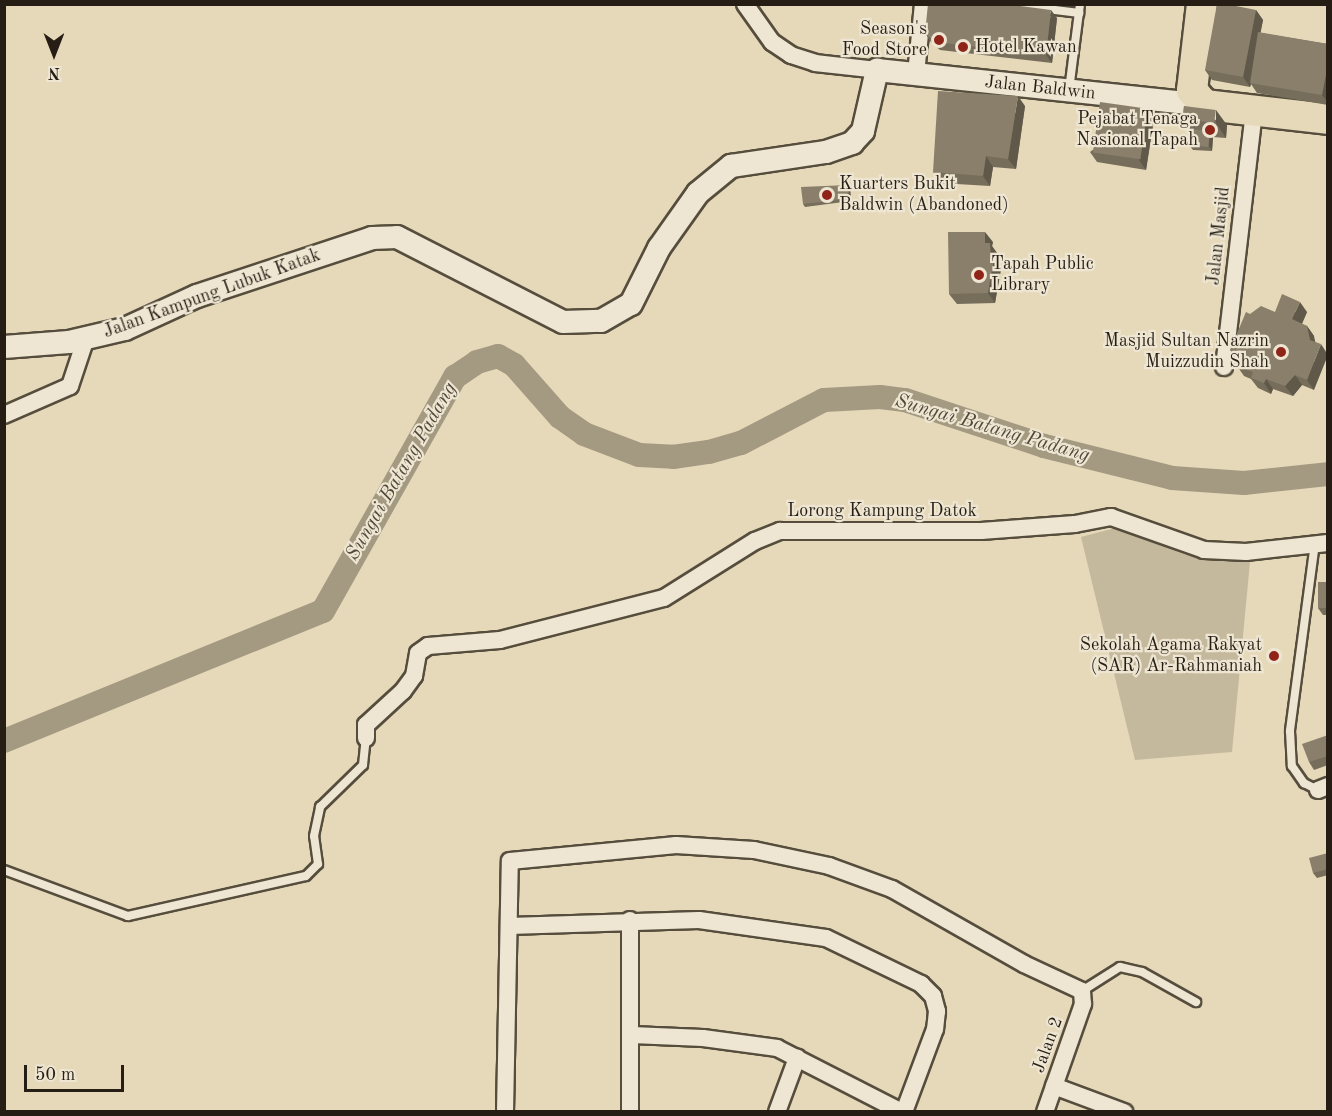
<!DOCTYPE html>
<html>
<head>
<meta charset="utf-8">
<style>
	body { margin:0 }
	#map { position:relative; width:1332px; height:1116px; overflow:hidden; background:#e5d9b9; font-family:"Old Standard TT",serif }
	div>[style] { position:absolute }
	.green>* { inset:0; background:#c5b99d }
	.river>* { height:24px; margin:-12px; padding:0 12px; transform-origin:12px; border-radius:12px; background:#a49981 }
	.roads { filter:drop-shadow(2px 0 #564d3d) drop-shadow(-2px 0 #564d3d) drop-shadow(0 2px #564d3d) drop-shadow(0 -2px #564d3d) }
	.lane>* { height:8px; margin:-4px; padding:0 4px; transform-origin:4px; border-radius:4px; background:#eee6d2 }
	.street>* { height:16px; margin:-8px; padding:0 8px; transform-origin:8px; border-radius:8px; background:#eee6d2 }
	.secondary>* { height:22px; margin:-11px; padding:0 11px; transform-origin:11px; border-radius:11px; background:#eee6d2 }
	.highway>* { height:30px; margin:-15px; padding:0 15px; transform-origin:15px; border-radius:15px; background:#e5d9b9 }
	.wall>* { inset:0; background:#766d5b }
	.shaded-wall>* { inset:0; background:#60594a }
	.building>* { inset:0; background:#897f6a; transform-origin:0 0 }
	.dots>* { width:16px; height:16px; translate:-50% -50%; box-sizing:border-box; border:3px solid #eee6d2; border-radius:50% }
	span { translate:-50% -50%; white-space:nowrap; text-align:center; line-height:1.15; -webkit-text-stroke:4.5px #eee6d2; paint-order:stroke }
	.poi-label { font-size:18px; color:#261e14 }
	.right { translate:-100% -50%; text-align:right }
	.left { translate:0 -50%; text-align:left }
	.street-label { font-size:18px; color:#261e14 }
	.water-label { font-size:20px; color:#52493a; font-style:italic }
	.frame { position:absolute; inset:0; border:6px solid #261e14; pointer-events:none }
	.north { position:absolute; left:24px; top:24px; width:60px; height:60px; -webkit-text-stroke:4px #eee6d2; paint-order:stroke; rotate:180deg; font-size:16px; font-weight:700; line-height:24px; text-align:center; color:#261e14 }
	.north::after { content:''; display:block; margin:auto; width:21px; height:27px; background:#261e14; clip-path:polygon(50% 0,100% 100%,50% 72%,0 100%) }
	.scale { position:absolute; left:24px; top:1065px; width:100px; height:27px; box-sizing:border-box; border:3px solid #261e14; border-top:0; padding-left:8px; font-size:18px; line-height:21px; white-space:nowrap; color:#261e14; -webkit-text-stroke:4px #eee6d2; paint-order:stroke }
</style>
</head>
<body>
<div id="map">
	<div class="green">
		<i style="clip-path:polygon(1115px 528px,1186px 555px,1250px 562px,1232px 752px,1135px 760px,1081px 537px)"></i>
	</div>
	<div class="river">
		<i style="left:4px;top:741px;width:344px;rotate:-22.2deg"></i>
		<i style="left:323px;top:611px;width:269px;rotate:-60.6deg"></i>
		<i style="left:455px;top:377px;width:27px;rotate:-34deg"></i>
		<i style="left:477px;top:362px;width:22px;rotate:-16deg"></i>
		<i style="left:498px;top:356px;width:18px;rotate:29deg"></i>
		<i style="left:514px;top:365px;width:69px;rotate:48.5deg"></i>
		<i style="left:560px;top:417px;width:29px;rotate:35deg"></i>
		<i style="left:584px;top:434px;width:59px;rotate:20.9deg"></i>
		<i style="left:639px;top:455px;width:34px;rotate:3deg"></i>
		<i style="left:673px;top:457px;width:36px;rotate:-8deg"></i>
		<i style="left:709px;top:452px;width:33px;rotate:-16deg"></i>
		<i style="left:741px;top:443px;width:93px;rotate:-27.4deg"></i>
		<i style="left:824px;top:400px;width:56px;rotate:-3.1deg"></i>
		<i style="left:880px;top:397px;width:25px;rotate:7deg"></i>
		<i style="left:905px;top:400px;width:146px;rotate:18.3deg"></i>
		<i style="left:1044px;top:446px;width:132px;rotate:14deg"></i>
		<i style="left:1172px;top:478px;width:72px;rotate:4deg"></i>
		<i style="left:1244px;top:483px;width:84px;rotate:-6.1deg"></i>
	</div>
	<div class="roads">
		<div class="lane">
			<i style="left:1006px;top:4px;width:74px;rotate:7deg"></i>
			<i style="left:1069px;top:90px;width:87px;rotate:-82.7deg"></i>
			<i style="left:1315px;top:543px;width:190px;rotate:97.6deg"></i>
			<i style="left:1290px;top:731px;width:35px;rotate:87deg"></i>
			<i style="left:1292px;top:766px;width:21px;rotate:55deg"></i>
			<i style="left:1304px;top:783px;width:16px;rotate:27deg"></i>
			<i style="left:4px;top:870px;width:132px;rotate:20.4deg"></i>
			<i style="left:128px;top:916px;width:182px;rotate:-12.7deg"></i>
			<i style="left:306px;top:876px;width:17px;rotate:-45deg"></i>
			<i style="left:318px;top:864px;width:28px;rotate:-98deg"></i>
			<i style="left:314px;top:836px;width:30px;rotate:-78deg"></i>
			<i style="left:320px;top:807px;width:60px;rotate:-44.3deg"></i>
			<i style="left:363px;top:765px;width:27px;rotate:-84deg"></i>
			<i style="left:1082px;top:991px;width:45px;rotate:-32.3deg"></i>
			<i style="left:1120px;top:967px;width:23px;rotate:13deg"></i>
			<i style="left:1142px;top:972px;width:62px;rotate:29.1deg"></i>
		</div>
		<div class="street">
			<i style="left:745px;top:4px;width:47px;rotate:54.6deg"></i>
			<i style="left:772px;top:42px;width:23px;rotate:34deg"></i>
			<i style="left:791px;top:55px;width:25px;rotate:18deg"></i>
			<i style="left:815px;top:63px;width:62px;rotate:6.4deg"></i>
			<i style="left:916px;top:74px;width:70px;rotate:-84.3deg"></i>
			<i style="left:1224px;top:367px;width:259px;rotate:-83.3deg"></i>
			<i style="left:4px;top:415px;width:72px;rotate:-23.7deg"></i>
			<i style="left:70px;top:386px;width:51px;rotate:-71.6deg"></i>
			<i style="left:366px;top:738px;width:13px;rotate:-90deg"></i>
			<i style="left:366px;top:725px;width:50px;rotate:-42.6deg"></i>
			<i style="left:403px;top:691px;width:19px;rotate:-54deg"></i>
			<i style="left:414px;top:676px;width:23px;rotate:-80deg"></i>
			<i style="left:418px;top:653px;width:12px;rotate:-35deg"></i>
			<i style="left:428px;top:646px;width:72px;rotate:-4.8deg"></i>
			<i style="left:500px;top:640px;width:169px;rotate:-14.4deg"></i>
			<i style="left:664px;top:598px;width:107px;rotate:-32.1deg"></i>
			<i style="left:755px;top:541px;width:27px;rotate:-22deg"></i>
			<i style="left:780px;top:531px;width:201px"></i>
			<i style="left:981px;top:531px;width:94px;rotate:-4.3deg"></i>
			<i style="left:1075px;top:524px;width:37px;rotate:-11deg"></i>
			<i style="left:1111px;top:517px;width:99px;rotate:19.5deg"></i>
			<i style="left:1204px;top:550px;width:42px;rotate:2.7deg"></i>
			<i style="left:1246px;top:552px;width:82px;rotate:-6.3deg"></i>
			<i style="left:1318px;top:790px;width:11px;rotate:-22deg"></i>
			<i style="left:509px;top:926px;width:190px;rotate:-1.8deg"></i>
			<i style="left:699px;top:920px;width:128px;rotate:8.1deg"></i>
			<i style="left:826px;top:938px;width:106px;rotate:25.8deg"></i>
			<i style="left:921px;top:984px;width:17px;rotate:45deg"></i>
			<i style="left:933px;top:996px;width:16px;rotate:75deg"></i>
			<i style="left:937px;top:1011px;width:18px;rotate:96deg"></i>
			<i style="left:935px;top:1029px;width:89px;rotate:110.5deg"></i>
			<i style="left:632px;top:1035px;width:71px;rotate:2.4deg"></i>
			<i style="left:703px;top:1038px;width:75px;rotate:7.7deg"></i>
			<i style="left:777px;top:1048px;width:140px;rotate:27.1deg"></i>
			<i style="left:1054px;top:1086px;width:75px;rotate:20.4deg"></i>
			<i style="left:505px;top:1112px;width:251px;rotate:-88.9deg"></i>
			<i style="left:510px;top:861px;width:167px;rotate:-5.5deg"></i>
			<i style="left:676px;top:845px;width:78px;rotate:3.7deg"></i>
			<i style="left:754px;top:850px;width:77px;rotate:12deg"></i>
			<i style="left:829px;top:866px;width:67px;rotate:20.1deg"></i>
			<i style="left:892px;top:889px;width:152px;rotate:29.6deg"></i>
			<i style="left:1024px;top:964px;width:64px;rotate:25deg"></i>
			<i style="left:1082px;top:991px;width:13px;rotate:86deg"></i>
			<i style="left:1083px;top:1004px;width:114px;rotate:109.4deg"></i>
			<i style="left:630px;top:1112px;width:192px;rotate:-90deg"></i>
			<i style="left:777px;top:1112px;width:58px;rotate:-69.7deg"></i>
		</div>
		<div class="secondary">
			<i style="left:4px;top:347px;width:65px;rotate:-4.4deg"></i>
			<i style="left:69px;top:342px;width:57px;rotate:-13.1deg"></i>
			<i style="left:125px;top:329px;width:79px;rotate:-24.6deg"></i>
			<i style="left:197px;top:296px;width:184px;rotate:-18.3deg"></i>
			<i style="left:372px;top:238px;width:25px;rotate:-2deg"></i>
			<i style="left:397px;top:237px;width:186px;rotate:27.1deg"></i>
			<i style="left:563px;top:322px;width:38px;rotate:-2deg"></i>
			<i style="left:601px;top:321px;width:34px;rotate:-30deg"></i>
			<i style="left:631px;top:304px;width:63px;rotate:-63.4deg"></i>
			<i style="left:659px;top:248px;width:67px;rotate:-54.7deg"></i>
			<i style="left:698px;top:193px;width:43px;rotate:-39.3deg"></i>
			<i style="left:731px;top:166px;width:96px;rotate:-8.4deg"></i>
			<i style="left:826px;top:152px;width:28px;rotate:-19deg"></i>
			<i style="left:852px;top:143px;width:16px;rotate:-47deg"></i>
			<i style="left:863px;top:131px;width:63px;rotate:-77.1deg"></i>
			<i style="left:877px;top:70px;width:331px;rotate:6.1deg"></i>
		</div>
		<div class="highway">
			<i style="left:1202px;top:4px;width:87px;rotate:96.6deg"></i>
			<i style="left:1192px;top:90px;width:14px;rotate:51deg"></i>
			<i style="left:1201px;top:101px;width:6px;rotate:39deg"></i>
			<i style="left:1206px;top:105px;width:123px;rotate:6.5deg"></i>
		</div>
	</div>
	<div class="wall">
		<i style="clip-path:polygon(1256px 10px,1263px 20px,1260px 33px,1328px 44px,1328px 105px,1257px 93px,1251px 84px,1250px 87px,1212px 80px,1205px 70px)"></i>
		<i style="clip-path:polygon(1057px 18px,1052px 63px,940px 50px,930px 41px,925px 33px)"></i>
		<i style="clip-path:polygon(1025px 106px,1016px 169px,993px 167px,990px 186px,940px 183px,933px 172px)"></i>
		<i style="clip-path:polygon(1184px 106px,1227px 125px,1226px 138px,1213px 137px,1212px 151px,1193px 150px,1189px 145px,1190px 129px,1183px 119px)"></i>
		<i style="clip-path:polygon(1147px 109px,1154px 119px,1146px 170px,1097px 162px,1090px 152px)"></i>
		<i style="clip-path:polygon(848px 185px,850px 188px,851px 201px,805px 207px,803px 204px)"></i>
		<i style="clip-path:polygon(993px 242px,992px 246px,997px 253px,998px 264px,1001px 269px,995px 303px,957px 304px,949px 294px)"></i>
		<i style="clip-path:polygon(1275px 312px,1307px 312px,1302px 324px,1307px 326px,1314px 336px,1314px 390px,1302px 385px,1293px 396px,1273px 389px,1271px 394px,1258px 388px,1251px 379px,1244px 376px,1237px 366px,1234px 355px,1230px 350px)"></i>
		<i style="clip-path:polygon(1328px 582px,1328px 615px,1323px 615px,1318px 608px)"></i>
		<i style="clip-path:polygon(1328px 735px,1328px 765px,1314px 770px,1309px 762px)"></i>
		<i style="clip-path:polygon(1328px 853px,1328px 875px,1317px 878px,1313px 873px)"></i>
	</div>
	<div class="shaded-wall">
		<i style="clip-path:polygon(1051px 10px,1057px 18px,1052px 63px,1046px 55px)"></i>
		<i style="clip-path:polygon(1256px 10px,1263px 20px,1251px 83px,1250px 83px,1251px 84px,1250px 87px,1243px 77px)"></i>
		<i style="clip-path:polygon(1328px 64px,1328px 102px,1322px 95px)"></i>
		<i style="clip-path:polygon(1018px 96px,1025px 106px,1016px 169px,1008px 159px)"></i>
		<i style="clip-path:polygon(1147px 109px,1154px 119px,1146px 170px,1139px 160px)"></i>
		<i style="clip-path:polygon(1216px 110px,1227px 125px,1226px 138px,1216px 123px)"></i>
		<i style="clip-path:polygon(1210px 131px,1213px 137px,1212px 151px,1209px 146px)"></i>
		<i style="clip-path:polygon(986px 156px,993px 167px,990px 186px,983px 176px)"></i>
		<i style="clip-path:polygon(848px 185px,850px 188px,851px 201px,849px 199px)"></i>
		<i style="clip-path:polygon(985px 232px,993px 242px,992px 246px,997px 253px,998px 264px,1001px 269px,995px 303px,988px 293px,991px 259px,985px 243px)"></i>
		<i style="clip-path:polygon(1300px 302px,1307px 312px,1299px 330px,1292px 319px)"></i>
		<i style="clip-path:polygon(1307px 326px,1314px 336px,1317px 350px,1310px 340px)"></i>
		<i style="clip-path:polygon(1321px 344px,1328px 355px,1314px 390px,1307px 380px)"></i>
		<i style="clip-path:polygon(1295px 375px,1302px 385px,1293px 396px,1285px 386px)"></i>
		<i style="clip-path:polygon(1266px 379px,1273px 389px,1271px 394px,1264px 383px)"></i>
	</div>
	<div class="building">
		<i style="clip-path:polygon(928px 4px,1005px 4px,1051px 10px,1046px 55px,935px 42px,925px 33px)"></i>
		<i style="clip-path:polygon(1217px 4px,1226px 4px,1256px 10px,1243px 77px,1205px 70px)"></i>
		<i style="clip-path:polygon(1258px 32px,1328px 44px,1328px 64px,1322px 95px,1250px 83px)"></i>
		<i style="clip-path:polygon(938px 91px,1018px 96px,1008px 159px,986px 156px,983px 176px,933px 172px)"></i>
		<i style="left:1100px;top:102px;width:48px;height:51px;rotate:8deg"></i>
		<i style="left:1184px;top:106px;width:32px;height:13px;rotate:7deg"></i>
		<i style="left:1190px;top:129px;width:20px;height:16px;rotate:6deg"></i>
		<i style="clip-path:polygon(848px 185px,849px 199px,803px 204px,801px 187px)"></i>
		<i style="clip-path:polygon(948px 232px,985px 232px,985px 243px,990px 243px,991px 259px,994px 259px,988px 293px,949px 294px)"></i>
		<i style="clip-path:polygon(1282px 294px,1300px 302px,1292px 319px,1307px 326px,1310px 340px,1321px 344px,1307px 380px,1295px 375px,1285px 386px,1266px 379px,1264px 383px,1251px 378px,1253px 372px,1237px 366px,1232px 358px,1235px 352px,1230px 350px,1246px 312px,1250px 314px,1261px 306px,1275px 312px)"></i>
		<i style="left:1318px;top:582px;width:10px;height:26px"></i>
		<i style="clip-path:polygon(1328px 735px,1328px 756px,1309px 762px,1302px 744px)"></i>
		<i style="clip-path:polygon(1328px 853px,1328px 869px,1313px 873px,1309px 858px)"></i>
	</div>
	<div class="dots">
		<i style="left:939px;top:40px;background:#8f2418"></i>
		<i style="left:963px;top:47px;background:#8f2418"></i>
		<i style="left:1210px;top:130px;background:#8f2418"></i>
		<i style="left:827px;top:195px;background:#8f2418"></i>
		<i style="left:979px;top:275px;background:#8f2418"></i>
		<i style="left:1281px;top:352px;background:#8f2418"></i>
		<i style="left:1274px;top:656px;background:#8f2418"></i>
	</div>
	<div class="poi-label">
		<span class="right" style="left:927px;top:40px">Season's<br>Food Store</span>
		<span class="left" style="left:975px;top:47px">Hotel Kawan</span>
		<span class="right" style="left:1198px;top:130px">Pejabat Tenaga<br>Nasional Tapah</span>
		<span class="left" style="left:839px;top:195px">Kuarters Bukit<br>Baldwin (Abandoned)</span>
		<span class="left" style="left:991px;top:275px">Tapah Public<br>Library</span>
		<span class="right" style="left:1269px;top:352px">Masjid Sultan Nazrin<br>Muizzudin Shah</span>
		<span class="right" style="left:1262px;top:656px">Sekolah Agama Rakyat<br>(SAR) Ar-Rahmaniah</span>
	</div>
	<div class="street-label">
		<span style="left:1040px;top:88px;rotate:6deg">Jalan Baldwin</span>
		<span style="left:1219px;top:236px;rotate:-84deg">Jalan Masjid</span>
		<span style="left:212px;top:294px;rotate:-20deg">Jalan Kampung Lubuk Katak</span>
		<span style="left:882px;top:511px">Lorong Kampung Datok</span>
		<span style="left:1048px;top:1045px;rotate:-70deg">Jalan 2</span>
	</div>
	<div class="water-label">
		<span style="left:992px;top:429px;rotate:16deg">Sungai Batang Padang</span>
		<span style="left:402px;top:472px;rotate:-60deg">Sungai Batang Padang</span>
	</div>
	<div class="frame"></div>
	<div class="north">N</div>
	<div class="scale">50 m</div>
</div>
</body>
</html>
